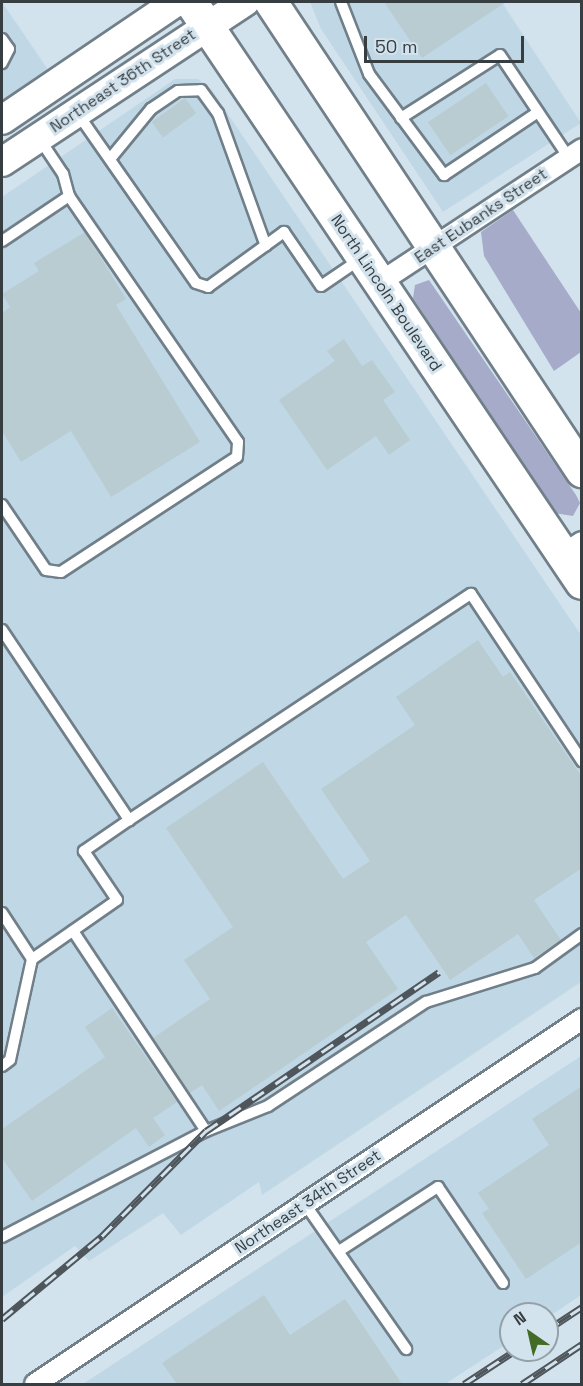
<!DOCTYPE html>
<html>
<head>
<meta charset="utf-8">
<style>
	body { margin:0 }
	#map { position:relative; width:583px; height:1386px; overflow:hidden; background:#d3e3ed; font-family:"Space Grotesk",sans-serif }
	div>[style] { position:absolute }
	.built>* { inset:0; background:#c0d7e6 }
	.green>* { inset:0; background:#a6abc9 }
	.building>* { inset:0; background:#b8ccd1; transform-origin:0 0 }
	.roads { filter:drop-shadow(2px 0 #707f88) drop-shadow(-2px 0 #707f88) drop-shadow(0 2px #707f88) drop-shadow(0 -2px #707f88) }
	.service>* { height:10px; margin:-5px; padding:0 5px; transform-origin:5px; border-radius:5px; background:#fff }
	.minor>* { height:20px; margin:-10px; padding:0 10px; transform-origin:10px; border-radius:10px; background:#fff }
	.secondary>* { height:28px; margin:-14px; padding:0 14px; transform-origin:14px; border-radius:14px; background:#fff }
	.primary>* { height:32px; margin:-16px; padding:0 16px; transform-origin:16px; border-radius:16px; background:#fff }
	.rail>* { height:7px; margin-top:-3.5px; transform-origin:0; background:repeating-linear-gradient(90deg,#d3e3ed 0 14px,#4e565b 0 28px); box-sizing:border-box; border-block:2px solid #4e565b }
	span { translate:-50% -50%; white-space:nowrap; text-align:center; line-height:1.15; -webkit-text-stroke:6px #d3e3ed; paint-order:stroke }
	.street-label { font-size:16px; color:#373e42 }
	.frame { position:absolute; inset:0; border:3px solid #373e42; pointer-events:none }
	.north { position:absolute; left:499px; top:1302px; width:60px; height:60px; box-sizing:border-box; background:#d3e3ed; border:2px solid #95a1a9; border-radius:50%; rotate:326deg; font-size:16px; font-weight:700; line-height:24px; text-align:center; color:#373e42 }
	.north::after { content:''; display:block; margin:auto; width:21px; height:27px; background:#416b27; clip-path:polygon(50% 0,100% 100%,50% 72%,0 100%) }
	.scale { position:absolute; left:364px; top:36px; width:160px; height:27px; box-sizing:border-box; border:3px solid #373e42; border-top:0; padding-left:8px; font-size:18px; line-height:21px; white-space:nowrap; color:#373e42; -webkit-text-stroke:4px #d3e3ed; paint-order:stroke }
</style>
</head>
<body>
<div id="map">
	<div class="built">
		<i style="clip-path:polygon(2px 2px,51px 74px,2px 111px)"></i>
		<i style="clip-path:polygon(310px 2px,507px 2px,503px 4px,581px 123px,443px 212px,321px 29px)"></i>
		<i style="clip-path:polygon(175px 79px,198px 79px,211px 89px,581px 635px,581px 982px,262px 1195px,259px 1182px,181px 1235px,163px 1213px,89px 1261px,75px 1246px,2px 1297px,2px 197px)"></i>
		<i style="clip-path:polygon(581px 1056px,581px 1295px,547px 1318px,511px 1314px,511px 1341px,445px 1384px,83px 1384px)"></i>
	</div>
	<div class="green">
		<i style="clip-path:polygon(513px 210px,581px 313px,581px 352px,554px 371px,484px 256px,481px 232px)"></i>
		<i style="clip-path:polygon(429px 280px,576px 495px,580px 503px,573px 516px,554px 513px,413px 298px,415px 285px)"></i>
	</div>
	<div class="building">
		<i style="clip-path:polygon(384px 2px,506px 2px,422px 58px)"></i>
		<i style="left:486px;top:83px;width:40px;height:70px;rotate:56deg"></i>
		<i style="left:185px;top:98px;width:19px;height:41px;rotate:54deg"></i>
		<i style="clip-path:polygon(85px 232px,126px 299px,116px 305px,200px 442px,111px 497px,71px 431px,21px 462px,2px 431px,2px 313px,10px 307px,2px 294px,39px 271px,34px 263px)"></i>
		<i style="clip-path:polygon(344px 339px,362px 366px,372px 360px,395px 392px,383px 400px,410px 440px,389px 455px,376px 436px,327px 470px,279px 400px,335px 361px,327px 351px)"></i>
		<i style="clip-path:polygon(478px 640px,503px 677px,510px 672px,582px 777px,582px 868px,534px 900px,561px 940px,534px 958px,518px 934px,450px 980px,406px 915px,366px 942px,398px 989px,219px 1111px,202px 1085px,190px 1093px,153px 1038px,210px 999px,184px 960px,233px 927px,166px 828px,263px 762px,343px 879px,370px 861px,321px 789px,415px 725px,396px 697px)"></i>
		<i style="clip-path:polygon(112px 1008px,177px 1102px,153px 1118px,165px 1135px,149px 1147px,136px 1128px,32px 1201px,2px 1158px,2px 1129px,105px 1057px,85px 1027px)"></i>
		<i style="clip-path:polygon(582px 1086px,582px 1242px,526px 1279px,482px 1213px,489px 1209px,478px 1193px,549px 1145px,532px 1119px)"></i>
		<i style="clip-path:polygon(264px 1295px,290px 1335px,345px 1299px,402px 1384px,177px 1384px,162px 1363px)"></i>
	</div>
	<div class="roads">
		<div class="service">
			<i style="left:341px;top:2px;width:77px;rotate:68.7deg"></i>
			<i style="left:369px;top:74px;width:126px;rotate:53.4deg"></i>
			<i style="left:444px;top:175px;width:113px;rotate:-33.8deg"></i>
			<i style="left:2px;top:39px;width:12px;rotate:55deg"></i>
			<i style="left:9px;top:49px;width:16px;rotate:117deg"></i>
			<i style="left:78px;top:114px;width:206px;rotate:55.1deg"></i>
			<i style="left:196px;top:283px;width:13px;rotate:18deg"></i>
			<i style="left:208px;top:287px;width:94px;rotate:-35.9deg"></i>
			<i style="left:284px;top:232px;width:65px;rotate:55.6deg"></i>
			<i style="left:321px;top:286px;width:50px;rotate:-34.3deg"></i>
			<i style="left:401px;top:118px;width:117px;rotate:-32.5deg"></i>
			<i style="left:500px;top:55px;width:124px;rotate:56.2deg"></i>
			<i style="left:110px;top:159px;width:65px;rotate:-50.6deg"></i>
			<i style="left:151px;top:109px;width:32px;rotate:-34deg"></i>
			<i style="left:178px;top:91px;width:23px;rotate:-2deg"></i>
			<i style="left:201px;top:90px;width:29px;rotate:54deg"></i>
			<i style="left:218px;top:113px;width:141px;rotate:70.2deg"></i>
			<i style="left:2px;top:241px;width:81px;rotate:-33.9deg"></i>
			<i style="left:2px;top:505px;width:78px;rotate:55.9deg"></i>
			<i style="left:46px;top:570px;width:15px;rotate:8deg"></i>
			<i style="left:61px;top:572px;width:210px;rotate:-33.2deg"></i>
			<i style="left:237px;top:457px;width:15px;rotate:-86deg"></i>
			<i style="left:238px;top:442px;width:298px;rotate:-124.5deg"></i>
			<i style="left:69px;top:196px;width:23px;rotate:-105deg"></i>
			<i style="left:63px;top:174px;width:43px;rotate:-123.7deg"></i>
			<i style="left:2px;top:630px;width:229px;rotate:56.2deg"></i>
			<i style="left:129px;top:820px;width:55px;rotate:145.4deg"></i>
			<i style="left:84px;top:851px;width:59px;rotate:56deg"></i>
			<i style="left:117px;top:900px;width:103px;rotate:145.2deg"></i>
			<i style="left:129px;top:820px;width:410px;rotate:-33.5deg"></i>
			<i style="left:471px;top:594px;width:201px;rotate:56.4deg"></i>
			<i style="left:2px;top:913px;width:55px;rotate:56.9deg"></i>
			<i style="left:32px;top:959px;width:103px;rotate:102.3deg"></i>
			<i style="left:10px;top:1060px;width:10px;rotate:143deg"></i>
			<i style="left:73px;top:931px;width:240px;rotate:56.4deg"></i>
			<i style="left:305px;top:1204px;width:177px;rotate:55.1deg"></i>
			<i style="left:2px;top:1237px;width:230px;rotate:-27.5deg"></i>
			<i style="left:206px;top:1131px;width:67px;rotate:-22deg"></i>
			<i style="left:268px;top:1106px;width:189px;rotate:-33.4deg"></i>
			<i style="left:426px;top:1002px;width:114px;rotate:-17.3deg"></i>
			<i style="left:535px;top:968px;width:58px;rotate:-35.9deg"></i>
			<i style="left:339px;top:1251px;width:118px;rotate:-32.9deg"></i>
			<i style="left:438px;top:1187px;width:116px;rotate:55.9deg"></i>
		</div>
		<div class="minor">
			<i style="left:379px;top:283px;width:243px;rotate:-33.4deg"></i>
			<i style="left:562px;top:555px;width:24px;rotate:-33deg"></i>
			<i style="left:35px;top:1384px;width:658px;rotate:-33.71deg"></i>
		</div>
		<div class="secondary">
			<i style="left:2px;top:120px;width:210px;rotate:-34.1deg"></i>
			<i style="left:2px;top:162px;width:291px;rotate:-33.4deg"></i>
		</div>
		<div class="primary">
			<i style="left:191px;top:2px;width:700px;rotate:56.06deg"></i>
			<i style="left:271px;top:2px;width:563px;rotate:56.45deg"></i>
		</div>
	</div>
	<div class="rail">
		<i style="left:2px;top:1319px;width:130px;rotate:-39.7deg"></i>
		<i style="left:102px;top:1236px;width:148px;rotate:-45.3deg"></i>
		<i style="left:206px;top:1131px;width:282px;rotate:-34.3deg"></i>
		<i style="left:547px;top:1330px;width:42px;rotate:-33.3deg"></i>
		<i style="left:464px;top:1384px;width:62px;rotate:-33.2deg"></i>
		<i style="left:522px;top:1384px;width:72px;rotate:-33.7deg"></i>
	</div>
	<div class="street-label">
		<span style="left:123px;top:81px;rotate:-34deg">Northeast 36th Street</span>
		<span style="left:481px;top:216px;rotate:-34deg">East Eubanks Street</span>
		<span style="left:386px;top:293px;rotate:56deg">North Lincoln Boulevard</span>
		<span style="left:308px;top:1202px;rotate:-34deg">Northeast 34th Street</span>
	</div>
	<div class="frame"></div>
	<div class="north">N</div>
	<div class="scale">50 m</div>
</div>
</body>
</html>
